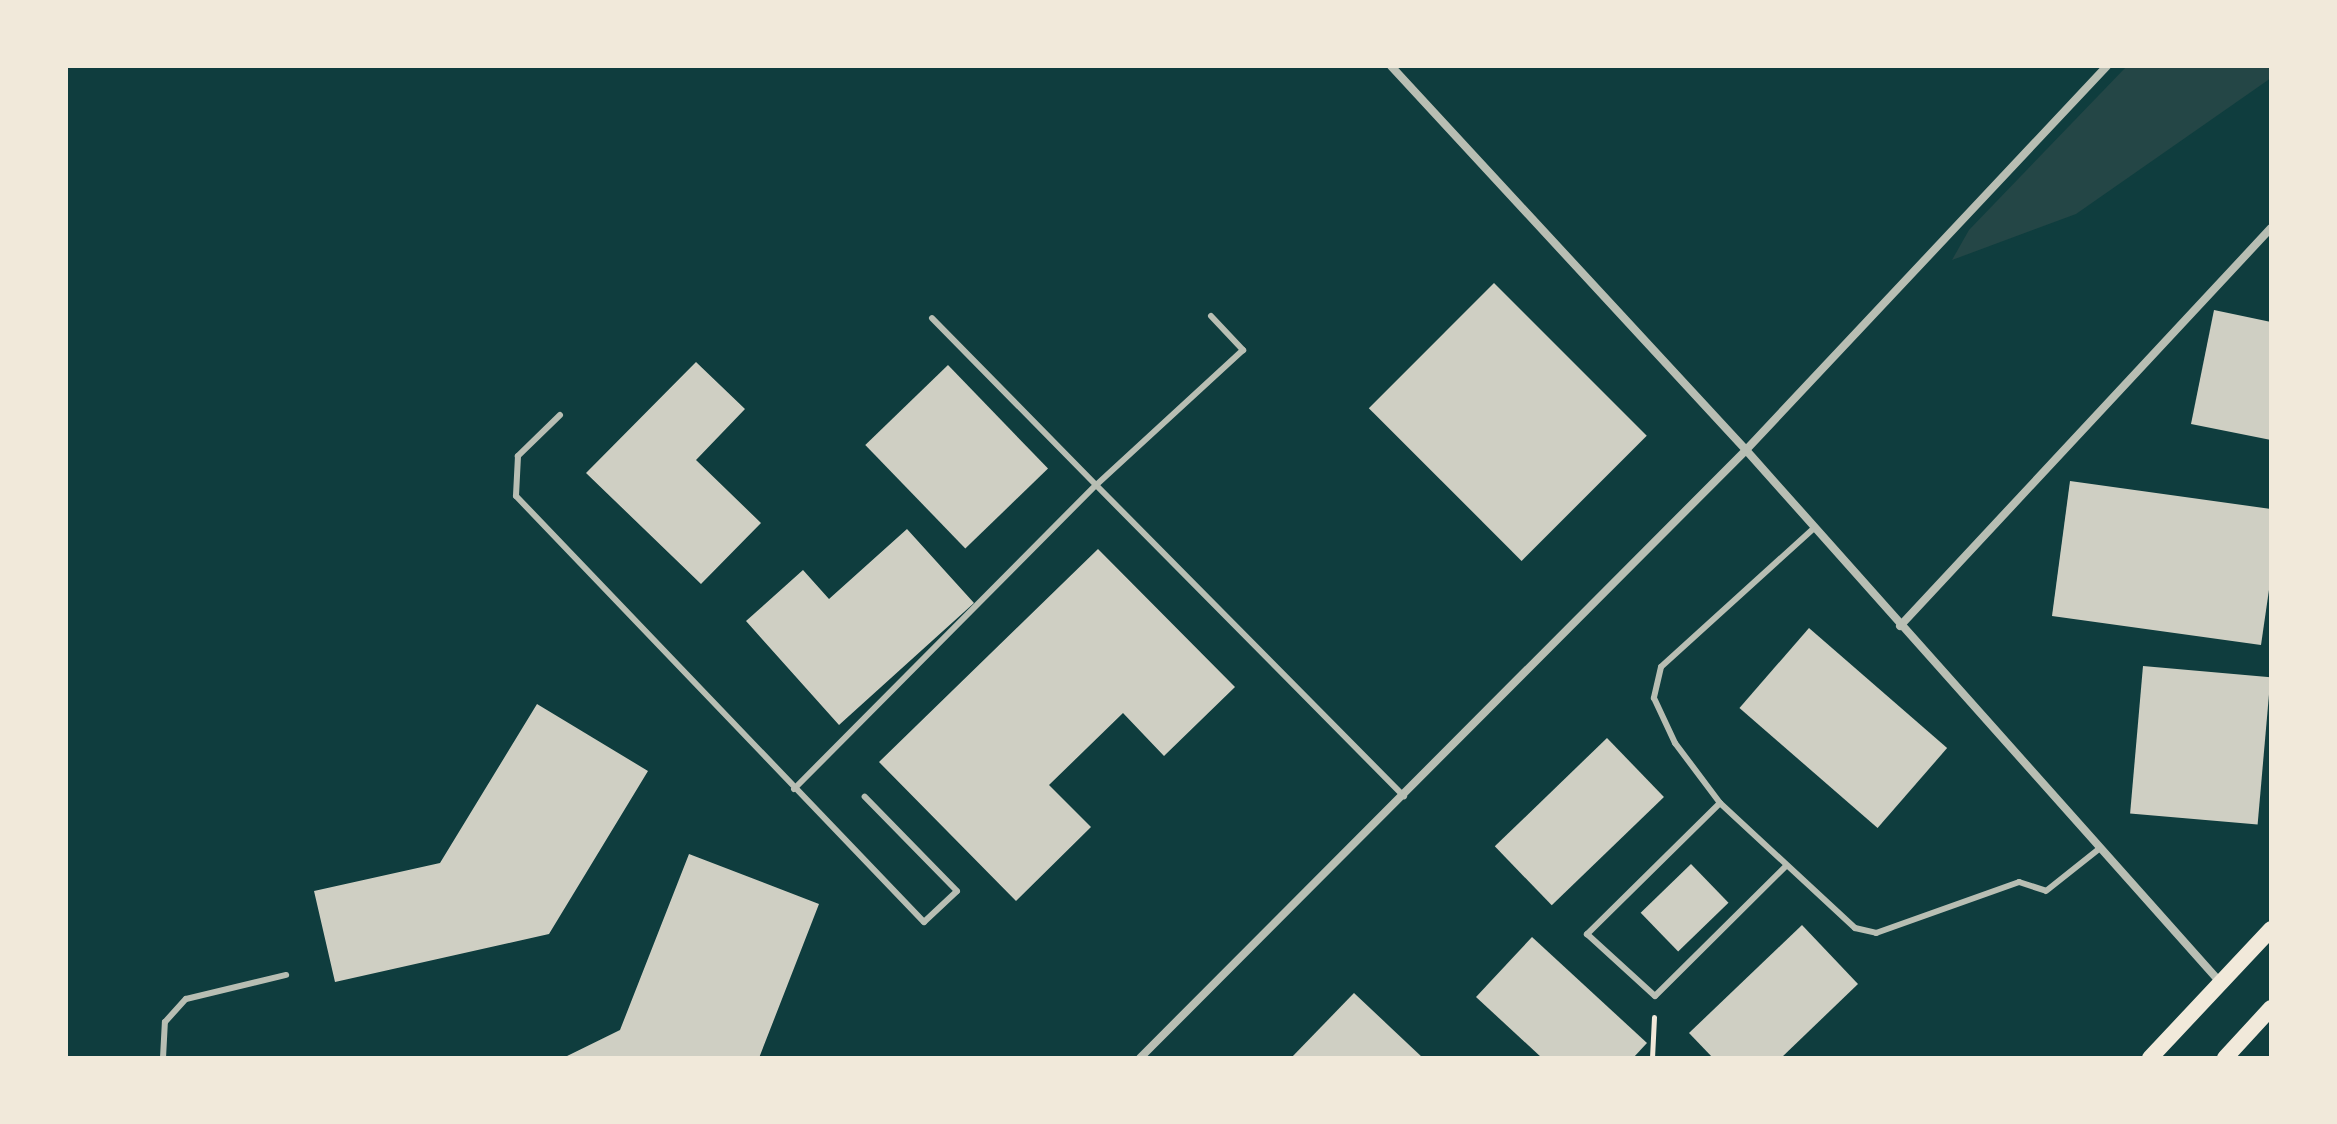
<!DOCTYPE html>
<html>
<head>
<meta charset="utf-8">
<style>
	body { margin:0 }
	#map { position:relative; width:2337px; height:1124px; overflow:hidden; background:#0f3d3e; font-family:"Alegreya Sans",sans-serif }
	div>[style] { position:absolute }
	.green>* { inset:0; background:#244646 }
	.building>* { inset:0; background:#cfcfc3; transform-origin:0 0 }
	.path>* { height:5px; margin:-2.5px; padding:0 2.5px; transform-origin:2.5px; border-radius:2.5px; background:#f1e9da }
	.service>* { height:6px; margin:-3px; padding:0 3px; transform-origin:3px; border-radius:3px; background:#b8beb3 }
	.minor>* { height:8px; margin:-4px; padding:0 4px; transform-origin:4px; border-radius:4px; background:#b8beb3 }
	.secondary>* { height:16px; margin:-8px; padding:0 8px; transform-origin:8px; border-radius:8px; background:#f1e9da }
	span { translate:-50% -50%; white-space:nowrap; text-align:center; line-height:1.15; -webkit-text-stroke:8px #f1e9da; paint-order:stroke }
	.frame { position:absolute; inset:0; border:68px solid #f1e9da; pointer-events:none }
</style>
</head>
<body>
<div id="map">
	<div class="green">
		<i style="clip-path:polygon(2127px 66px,2271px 66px,2271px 78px,2076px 214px,1952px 260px,1969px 230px)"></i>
	</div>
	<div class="building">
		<i style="left:1494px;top:283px;width:216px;height:177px;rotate:45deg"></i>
		<i style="clip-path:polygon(2214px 310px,2271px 322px,2271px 440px,2191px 424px)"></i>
		<i style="clip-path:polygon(696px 362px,745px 409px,696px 460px,761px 523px,701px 584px,586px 473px)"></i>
		<i style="left:948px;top:365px;width:144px;height:115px;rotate:46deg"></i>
		<i style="clip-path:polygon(2070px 481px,2271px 509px,2271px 576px,2261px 645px,2052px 616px)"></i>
		<i style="clip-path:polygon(907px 529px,974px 603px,839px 725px,746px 621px,803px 570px,829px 599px)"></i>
		<i style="clip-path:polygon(1098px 549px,1235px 687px,1164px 756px,1123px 713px,1049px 785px,1091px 827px,1016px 901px,879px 762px)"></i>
		<i style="left:1809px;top:628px;width:183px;height:106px;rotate:41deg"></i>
		<i style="left:2143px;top:666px;width:128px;height:148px;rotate:5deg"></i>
		<i style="clip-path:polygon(537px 704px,648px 771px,549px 934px,335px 982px,314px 891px,440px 863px)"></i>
		<i style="left:1607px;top:738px;width:82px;height:156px;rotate:46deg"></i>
		<i style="clip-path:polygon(689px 854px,819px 904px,759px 1058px,563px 1058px,620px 1030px)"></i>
		<i style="left:1691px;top:864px;width:54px;height:70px;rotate:46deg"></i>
		<i style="clip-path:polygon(1802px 925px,1858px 984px,1781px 1058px,1713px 1058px,1689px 1033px)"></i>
		<i style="clip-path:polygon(1532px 937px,1647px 1043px,1633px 1058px,1542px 1058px,1476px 997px)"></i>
		<i style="clip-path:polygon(1354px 993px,1423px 1058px,1291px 1058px)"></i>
	</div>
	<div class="path">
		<i style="left:1652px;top:1058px;width:41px;rotate:-87.2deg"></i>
	</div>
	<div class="service">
		<i style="left:1211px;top:316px;width:47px;rotate:46.7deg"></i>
		<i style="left:1243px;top:350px;width:200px;rotate:137.4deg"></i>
		<i style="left:1096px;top:485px;width:438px;rotate:45.3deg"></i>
		<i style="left:560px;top:415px;width:59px;rotate:135.7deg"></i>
		<i style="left:518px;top:456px;width:40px;rotate:92.9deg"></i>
		<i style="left:516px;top:496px;width:590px;rotate:46.24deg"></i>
		<i style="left:924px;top:922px;width:45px;rotate:-43.2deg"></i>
		<i style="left:957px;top:891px;width:132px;rotate:-134.4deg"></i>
		<i style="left:1813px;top:529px;width:205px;rotate:137.8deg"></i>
		<i style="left:1661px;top:667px;width:32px;rotate:103deg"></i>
		<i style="left:1654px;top:698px;width:50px;rotate:65deg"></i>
		<i style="left:1675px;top:743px;width:75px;rotate:53.1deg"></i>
		<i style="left:1720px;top:803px;width:184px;rotate:42.8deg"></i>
		<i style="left:1855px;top:928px;width:22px;rotate:13deg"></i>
		<i style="left:1876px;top:933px;width:152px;rotate:-19.6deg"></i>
		<i style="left:2019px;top:882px;width:28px;rotate:18deg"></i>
		<i style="left:2046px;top:891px;width:69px;rotate:-38.5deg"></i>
		<i style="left:794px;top:789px;width:429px;rotate:-45.2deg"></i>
		<i style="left:1096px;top:485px;width:234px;rotate:-134.5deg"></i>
		<i style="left:1720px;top:803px;width:187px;rotate:135.4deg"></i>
		<i style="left:1587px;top:934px;width:92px;rotate:42.4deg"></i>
		<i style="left:1655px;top:996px;width:183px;rotate:-44.8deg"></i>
		<i style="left:163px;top:1058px;width:36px;rotate:-87deg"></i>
		<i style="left:165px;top:1022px;width:31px;rotate:-48deg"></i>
		<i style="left:186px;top:999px;width:103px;rotate:-13.5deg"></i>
	</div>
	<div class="minor">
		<i style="left:1391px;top:66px;width:523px;rotate:47.25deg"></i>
		<i style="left:1746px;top:450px;width:713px;rotate:48.3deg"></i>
		<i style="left:1900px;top:626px;width:544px;rotate:-47.01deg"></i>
		<i style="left:1140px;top:1058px;width:858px;rotate:-45.09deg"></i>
		<i style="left:1746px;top:450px;width:527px;rotate:-46.77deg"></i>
	</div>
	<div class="secondary">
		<i style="left:2150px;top:1058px;width:177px;rotate:-46.8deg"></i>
		<i style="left:2225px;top:1058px;width:68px;rotate:-47.4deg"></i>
	</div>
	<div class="frame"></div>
</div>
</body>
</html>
